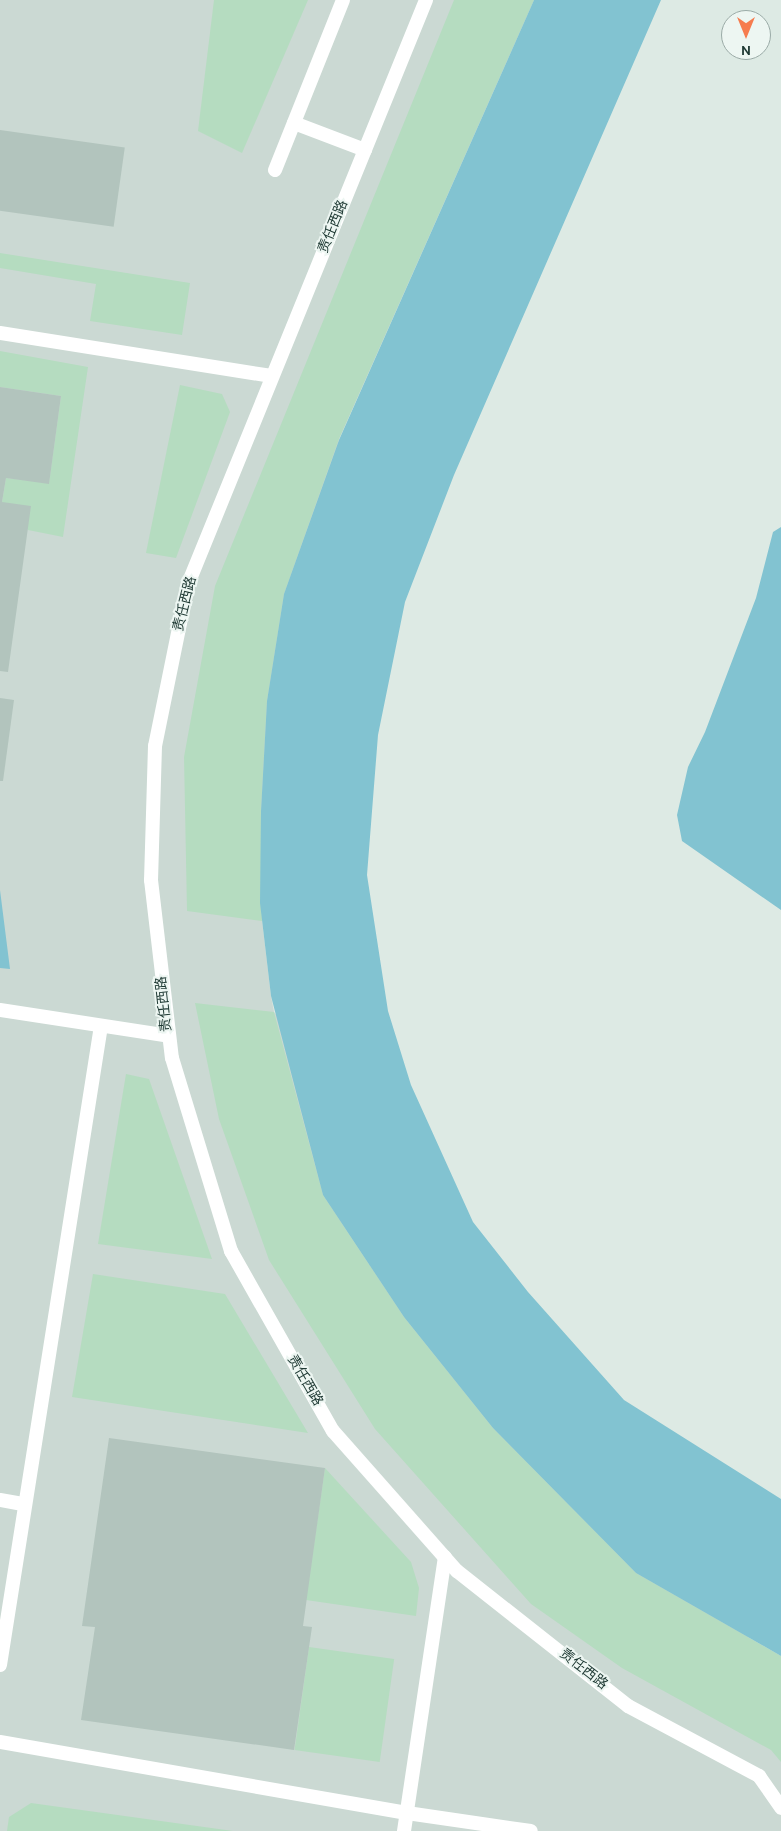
<!DOCTYPE html>
<html>
<head>
<meta charset="utf-8">
<style>
	body { margin:0 }
	#map { position:relative; width:781px; height:1831px; overflow:hidden; background:#ddeae4; font-family:Overpass,"Noto Sans SC",sans-serif }
	div>[style] { position:absolute }
	.built>* { inset:0; background:#cbd9d3 }
	.green>* { inset:0; background:#b5dcc0; transform-origin:0 0 }
	.water>* { inset:0; background:#82c3d1 }
	.building>* { inset:0; background:#b2c4bd; transform-origin:0 0 }
	.lane>* { height:14px; margin:-7px; padding:0 7px; transform-origin:7px; border-radius:7px; background:#fff }
	span { translate:-50% -50%; white-space:nowrap; text-align:center; line-height:1.15; -webkit-text-stroke:4px #edf6f2; paint-order:stroke }
	.street-label { font-size:14px; color:#1e3933 }
	.north { position:absolute; left:721px; top:10px; width:50px; height:50px; box-sizing:border-box; background:#edf6f2; border:1px solid #9aaaa6; border-radius:50%; rotate:180deg; font-size:14px; font-weight:700; line-height:20px; text-align:center; color:#1e3933 }
	.north::after { content:''; display:block; margin:auto; width:18px; height:22px; background:#f67c4f; clip-path:polygon(50% 0,100% 100%,50% 72%,0 100%) }
</style>
</head>
<body>
<div id="map">
	<div class="built">
		<i style="clip-path:polygon(0 0,534px 0,339px 439px,260px 903px,271px 996px,274px 1012px,751px 1641px,781px 1656px,781px 1831px,0 1831px)"></i>
	</div>
	<div class="green">
		<i style="clip-path:polygon(214px 0,308px 0,242px 153px,198px 131px)"></i>
		<i style="clip-path:polygon(454px 0,534px 0,339px 439px,284px 594px,267px 701px,261px 811px,262px 921px,187px 911px,184px 757px,215px 586px)"></i>
		<i style="clip-path:polygon(0 253px,190px 283px,182px 335px,90px 321px,96px 284px,0 268px)"></i>
		<i style="clip-path:polygon(0 351px,88px 367px,63px 537px,28px 530px,2px 502px,6px 478px,49px 483px,61px 396px,0 387px)"></i>
		<i style="clip-path:polygon(180px 385px,222px 394px,230px 412px,176px 558px,146px 553px)"></i>
		<i style="clip-path:polygon(195px 1003px,274px 1012px,323px 1195px,404px 1317px,493px 1428px,636px 1573px,781px 1656px,781px 1762px,771px 1750px,622px 1668px,531px 1604px,375px 1429px,269px 1260px,219px 1119px)"></i>
		<i style="clip-path:polygon(126px 1074px,149px 1079px,212px 1259px,98px 1244px)"></i>
		<i style="clip-path:polygon(93px 1274px,225px 1294px,308px 1433px,72px 1397px)"></i>
		<i style="clip-path:polygon(325px 1468px,411px 1562px,419px 1588px,416px 1616px,306px 1600px)"></i>
		<i style="left:309px;top:1647px;width:86px;height:104px;rotate:8deg"></i>
		<i style="clip-path:polygon(31px 1803px,233px 1831px,7px 1831px,9px 1817px)"></i>
	</div>
	<div class="water">
		<i style="clip-path:polygon(534px 0,661px 0,454px 475px,405px 602px,378px 735px,367px 875px,388px 1011px,411px 1085px,473px 1222px,528px 1292px,624px 1400px,781px 1499px,781px 1656px,636px 1573px,493px 1428px,404px 1317px,323px 1195px,271px 996px,260px 903px,261px 811px,267px 701px,284px 594px,339px 440px)"></i>
		<i style="clip-path:polygon(781px 527px,781px 910px,682px 841px,677px 815px,688px 767px,705px 732px,756px 598px,773px 532px)"></i>
		<i style="clip-path:polygon(0 889px,0 890px,10px 969px,0 968px)"></i>
	</div>
	<div class="building">
		<i style="left:0;top:130px;width:126px;height:80px;rotate:8deg"></i>
		<i style="clip-path:polygon(0 387px,61px 396px,49px 484px,6px 478px,2px 502px,31px 506px,8px 672px,0 671px)"></i>
		<i style="clip-path:polygon(0 698px,14px 700px,3px 781px,0 781px)"></i>
		<i style="clip-path:polygon(109px 1438px,325px 1468px,303px 1626px,312px 1627px,294px 1750px,81px 1720px,95px 1627px,82px 1626px)"></i>
	</div>
	<div class="lane">
		<i style="left:426px;top:0;width:631px;rotate:112.17deg"></i>
		<i style="left:188px;top:584px;width:165px;rotate:101.5deg"></i>
		<i style="left:155px;top:746px;width:134px;rotate:91.7deg"></i>
		<i style="left:151px;top:880px;width:179px;rotate:83.3deg"></i>
		<i style="left:172px;top:1058px;width:202px;rotate:73deg"></i>
		<i style="left:231px;top:1251px;width:207px;rotate:60.5deg"></i>
		<i style="left:333px;top:1431px;width:187px;rotate:48.5deg"></i>
		<i style="left:457px;top:1571px;width:218px;rotate:38.3deg"></i>
		<i style="left:628px;top:1706px;width:149px;rotate:28.1deg"></i>
		<i style="left:759px;top:1776px;width:39px;rotate:55deg"></i>
		<i style="left:294px;top:123px;width:76px;rotate:20.8deg"></i>
		<i style="left:275px;top:170px;width:183px;rotate:-68.2deg"></i>
		<i style="left:0;top:333px;width:275px;rotate:9deg"></i>
		<i style="left:0;top:1010px;width:171px;rotate:8.7deg"></i>
		<i style="left:0;top:1500px;width:23px;rotate:10deg"></i>
		<i style="left:0;top:1665px;width:647px;rotate:-81.02deg"></i>
		<i style="left:0;top:1742px;width:413px;rotate:9.9deg"></i>
		<i style="left:407px;top:1813px;width:125px;rotate:8.3deg"></i>
		<i style="left:404px;top:1831px;width:277px;rotate:-81.5deg"></i>
	</div>
	<div class="street-label">
		<span style="left:334px;top:227px;rotate:-68deg">责任西路</span>
		<span style="left:186px;top:604px;rotate:-76deg">责任西路</span>
		<span style="left:165px;top:1004px;rotate:-96deg">责任西路</span>
		<span style="left:304px;top:1381px;rotate:60deg">责任西路</span>
		<span style="left:583px;top:1670px;rotate:38deg">责任西路</span>
	</div>
	<div class="north">N</div>
</div>
</body>
</html>
